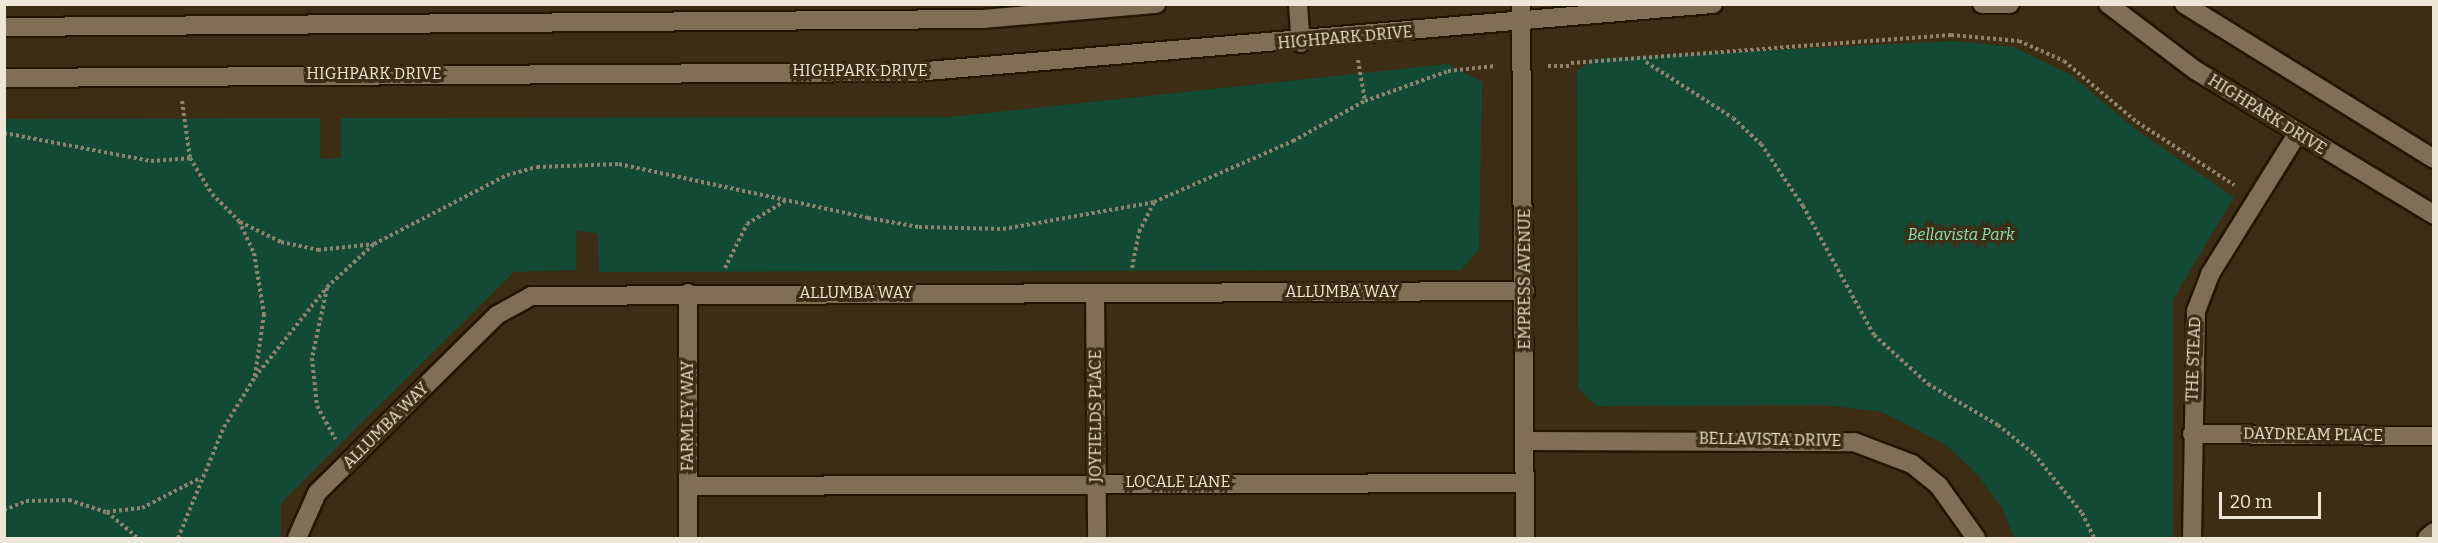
<!DOCTYPE html>
<html>
<head>
<meta charset="utf-8">
<style>
	body { margin:0 }
	#map { position:relative; width:2438px; height:543px; overflow:hidden; background:#3d2d15; font-family:Bitter,serif }
	div>[style] { position:absolute }
	.green>* { inset:0; background:#124a35 }
	.path>* { height:4px; margin-top:-2px; transform-origin:0; background:repeating-linear-gradient(90deg,#90836f 0 3px,transparent 0 6px) }
	.roads { filter:drop-shadow(2px 0 #231500) drop-shadow(-2px 0 #231500) drop-shadow(0 2px #231500) drop-shadow(0 -2px #231500) }
	.minor>* { height:18px; margin:-9px; padding:0 9px; transform-origin:9px; border-radius:9px; background:#806e55 }
	span { translate:-50% -50%; white-space:nowrap; text-align:center; line-height:1.15; -webkit-text-stroke:6px #3d2d15; paint-order:stroke }
	.street-label { font-size:16px; color:#f0e6d7 }
	.park-label { font-size:16px; color:#89e2bb; font-style:italic }
	.frame { position:absolute; inset:0; border:6px solid #f0e6d7; pointer-events:none }
	.scale { position:absolute; left:2219px; top:492px; width:102px; height:27px; box-sizing:border-box; border:3px solid #f0e6d7; border-top:0; padding-left:8px; font-size:18px; line-height:21px; white-space:nowrap; color:#f0e6d7; -webkit-text-stroke:4px #3d2d15; paint-order:stroke }
</style>
</head>
<body>
<div id="map">
	<div class="green">
		<i style="clip-path:polygon(1954px 41px,2014px 47px,2071px 75px,2138px 131px,2234px 197px,2173px 300px,2173px 538px,2014px 538px,2002px 507px,1976px 473px,1945px 444px,1882px 412px,1824px 405px,1598px 406px,1578px 389px,1577px 71px,1594px 59px)"></i>
		<i style="clip-path:polygon(1447px 64px,1482px 82px,1479px 250px,1461px 270px,599px 272px,598px 233px,576px 231px,576px 270px,514px 272px,281px 503px,281px 538px,5px 538px,5px 119px,320px 118px,320px 159px,341px 158px,341px 118px,950px 117px)"></i>
	</div>
	<div class="path">
		<i style="left:1358px;top:60px;width:42px;rotate:80.3deg"></i>
		<i style="left:1646px;top:62px;width:103px;rotate:32.8deg"></i>
		<i style="left:1733px;top:118px;width:38px;rotate:43deg"></i>
		<i style="left:1761px;top:144px;width:75px;rotate:55.9deg"></i>
		<i style="left:1803px;top:206px;width:147px;rotate:61.2deg"></i>
		<i style="left:1874px;top:335px;width:73px;rotate:42.2deg"></i>
		<i style="left:1928px;top:384px;width:81px;rotate:30.4deg"></i>
		<i style="left:1998px;top:425px;width:46px;rotate:38.9deg"></i>
		<i style="left:2034px;top:454px;width:76px;rotate:50.9deg"></i>
		<i style="left:2082px;top:513px;width:28px;rotate:64deg"></i>
		<i style="left:1571px;top:63px;width:381px;rotate:-4.2deg"></i>
		<i style="left:1951px;top:35px;width:68px;rotate:5deg"></i>
		<i style="left:2019px;top:41px;width:49px;rotate:24deg"></i>
		<i style="left:2064px;top:61px;width:95px;rotate:39.9deg"></i>
		<i style="left:2137px;top:122px;width:116px;rotate:33deg"></i>
		<i style="left:1548px;top:66px;width:23px"></i>
		<i style="left:182px;top:101px;width:58px;rotate:82deg"></i>
		<i style="left:190px;top:158px;width:42px;rotate:58.6deg"></i>
		<i style="left:212px;top:194px;width:38px;rotate:45deg"></i>
		<i style="left:239px;top:221px;width:35px;rotate:65deg"></i>
		<i style="left:254px;top:253px;width:62px;rotate:80.7deg"></i>
		<i style="left:264px;top:314px;width:63px;rotate:98.3deg"></i>
		<i style="left:4px;top:133px;width:150px;rotate:10.8deg"></i>
		<i style="left:151px;top:161px;width:39px;rotate:-4deg"></i>
		<i style="left:240px;top:222px;width:46px;rotate:26deg"></i>
		<i style="left:281px;top:242px;width:38px;rotate:12deg"></i>
		<i style="left:318px;top:250px;width:56px;rotate:-6.1deg"></i>
		<i style="left:725px;top:268px;width:49px;rotate:-63.4deg"></i>
		<i style="left:747px;top:224px;width:44px;rotate:-31.2deg"></i>
		<i style="left:1132px;top:268px;width:37px;rotate:-79deg"></i>
		<i style="left:1139px;top:232px;width:33px;rotate:-63deg"></i>
		<i style="left:327px;top:288px;width:72px;rotate:102.1deg"></i>
		<i style="left:312px;top:358px;width:48px;rotate:84.1deg"></i>
		<i style="left:317px;top:406px;width:38px;rotate:61deg"></i>
		<i style="left:4px;top:510px;width:24px;rotate:-22deg"></i>
		<i style="left:26px;top:501px;width:43px;rotate:-1.3deg"></i>
		<i style="left:69px;top:500px;width:40px;rotate:18deg"></i>
		<i style="left:107px;top:512px;width:40px;rotate:40deg"></i>
		<i style="left:107px;top:512px;width:35px;rotate:-7deg"></i>
		<i style="left:142px;top:508px;width:65px;rotate:-27.3deg"></i>
		<i style="left:178px;top:538px;width:120px;rotate:-67.5deg"></i>
		<i style="left:224px;top:427px;width:59px;rotate:-58.2deg"></i>
		<i style="left:255px;top:377px;width:115px;rotate:-51.3deg"></i>
		<i style="left:327px;top:287px;width:64px;rotate:-42.5deg"></i>
		<i style="left:374px;top:244px;width:150px;rotate:-27.4deg"></i>
		<i style="left:507px;top:175px;width:31px;rotate:-15deg"></i>
		<i style="left:537px;top:167px;width:82px;rotate:-2.1deg"></i>
		<i style="left:619px;top:164px;width:255px;rotate:12.2deg"></i>
		<i style="left:868px;top:218px;width:52px;rotate:10deg"></i>
		<i style="left:919px;top:227px;width:84px;rotate:1.4deg"></i>
		<i style="left:1003px;top:229px;width:153px;rotate:-10.1deg"></i>
		<i style="left:1154px;top:202px;width:152px;rotate:-23.7deg"></i>
		<i style="left:1293px;top:141px;width:82px;rotate:-29.1deg"></i>
		<i style="left:1365px;top:101px;width:88px;rotate:-19.9deg"></i>
		<i style="left:1448px;top:71px;width:47px;rotate:-6.1deg"></i>
	</div>
	<div class="roads">
		<div class="minor">
			<i style="left:1298px;top:4px;width:39px;rotate:86deg"></i>
			<i style="left:1521px;top:4px;width:534px;rotate:89.57deg"></i>
			<i style="left:1982px;top:4px;width:28px"></i>
			<i style="left:2108px;top:4px;width:109px;rotate:37.2deg"></i>
			<i style="left:2195px;top:70px;width:280px;rotate:31.2deg"></i>
			<i style="left:2184px;top:4px;width:294px;rotate:31.8deg"></i>
			<i style="left:4px;top:27px;width:979px;rotate:-0.47deg"></i>
			<i style="left:983px;top:19px;width:174px;rotate:-5deg"></i>
			<i style="left:4px;top:78px;width:911px;rotate:-0.38deg"></i>
			<i style="left:915px;top:72px;width:801px;rotate:-4.87deg"></i>
			<i style="left:1095px;top:293px;width:245px;rotate:89.5deg"></i>
			<i style="left:2192px;top:434px;width:242px;rotate:0.5deg"></i>
			<i style="left:1525px;top:441px;width:329px;rotate:0.2deg"></i>
			<i style="left:1854px;top:442px;width:62px;rotate:20.8deg"></i>
			<i style="left:1912px;top:464px;width:35px;rotate:39deg"></i>
			<i style="left:1939px;top:486px;width:64px;rotate:54.6deg"></i>
			<i style="left:688px;top:486px;width:837px;rotate:-0.21deg"></i>
			<i style="left:297px;top:538px;width:49px;rotate:-66deg"></i>
			<i style="left:317px;top:493px;width:253px;rotate:-44.7deg"></i>
			<i style="left:497px;top:315px;width:39px;rotate:-29deg"></i>
			<i style="left:531px;top:296px;width:994px;rotate:-0.29deg"></i>
			<i style="left:688px;top:538px;width:245px;rotate:-90deg"></i>
			<i style="left:2192px;top:538px;width:227px;rotate:-89deg"></i>
			<i style="left:2196px;top:311px;width:40px;rotate:-69deg"></i>
			<i style="left:2210px;top:274px;width:165px;rotate:-58.1deg"></i>
			<i style="left:2427px;top:538px;width:9px;rotate:-41deg"></i>
		</div>
	</div>
	<div class="street-label">
		<span style="left:1345px;top:38px;rotate:-5deg">HIGHPARK DRIVE</span>
		<span style="left:860px;top:71px">HIGHPARK DRIVE</span>
		<span style="left:374px;top:74px">HIGHPARK DRIVE</span>
		<span style="left:2267px;top:115px;rotate:32deg">HIGHPARK DRIVE</span>
		<span style="left:1525px;top:279px;rotate:-90deg">EMPRESS AVENUE</span>
		<span style="left:1342px;top:292px">ALLUMBA WAY</span>
		<span style="left:856px;top:293px">ALLUMBA WAY</span>
		<span style="left:2194px;top:359px;rotate:-88deg">THE STEAD</span>
		<span style="left:688px;top:416px;rotate:-90deg">FARMLEY WAY</span>
		<span style="left:1096px;top:416px;rotate:-90deg">JOYFIELDS PLACE</span>
		<span style="left:386px;top:426px;rotate:-45deg">ALLUMBA WAY</span>
		<span style="left:2313px;top:435px;rotate:1deg">DAYDREAM PLACE</span>
		<span style="left:1770px;top:440px;rotate:1deg">BELLAVISTA DRIVE</span>
		<span style="left:1178px;top:482px">LOCALE LANE</span>
	</div>
	<div class="park-label">
		<span style="left:1961px;top:235px">Bellavista Park</span>
	</div>
	<div class="frame"></div>
	<div class="scale">20 m</div>
</div>
</body>
</html>
